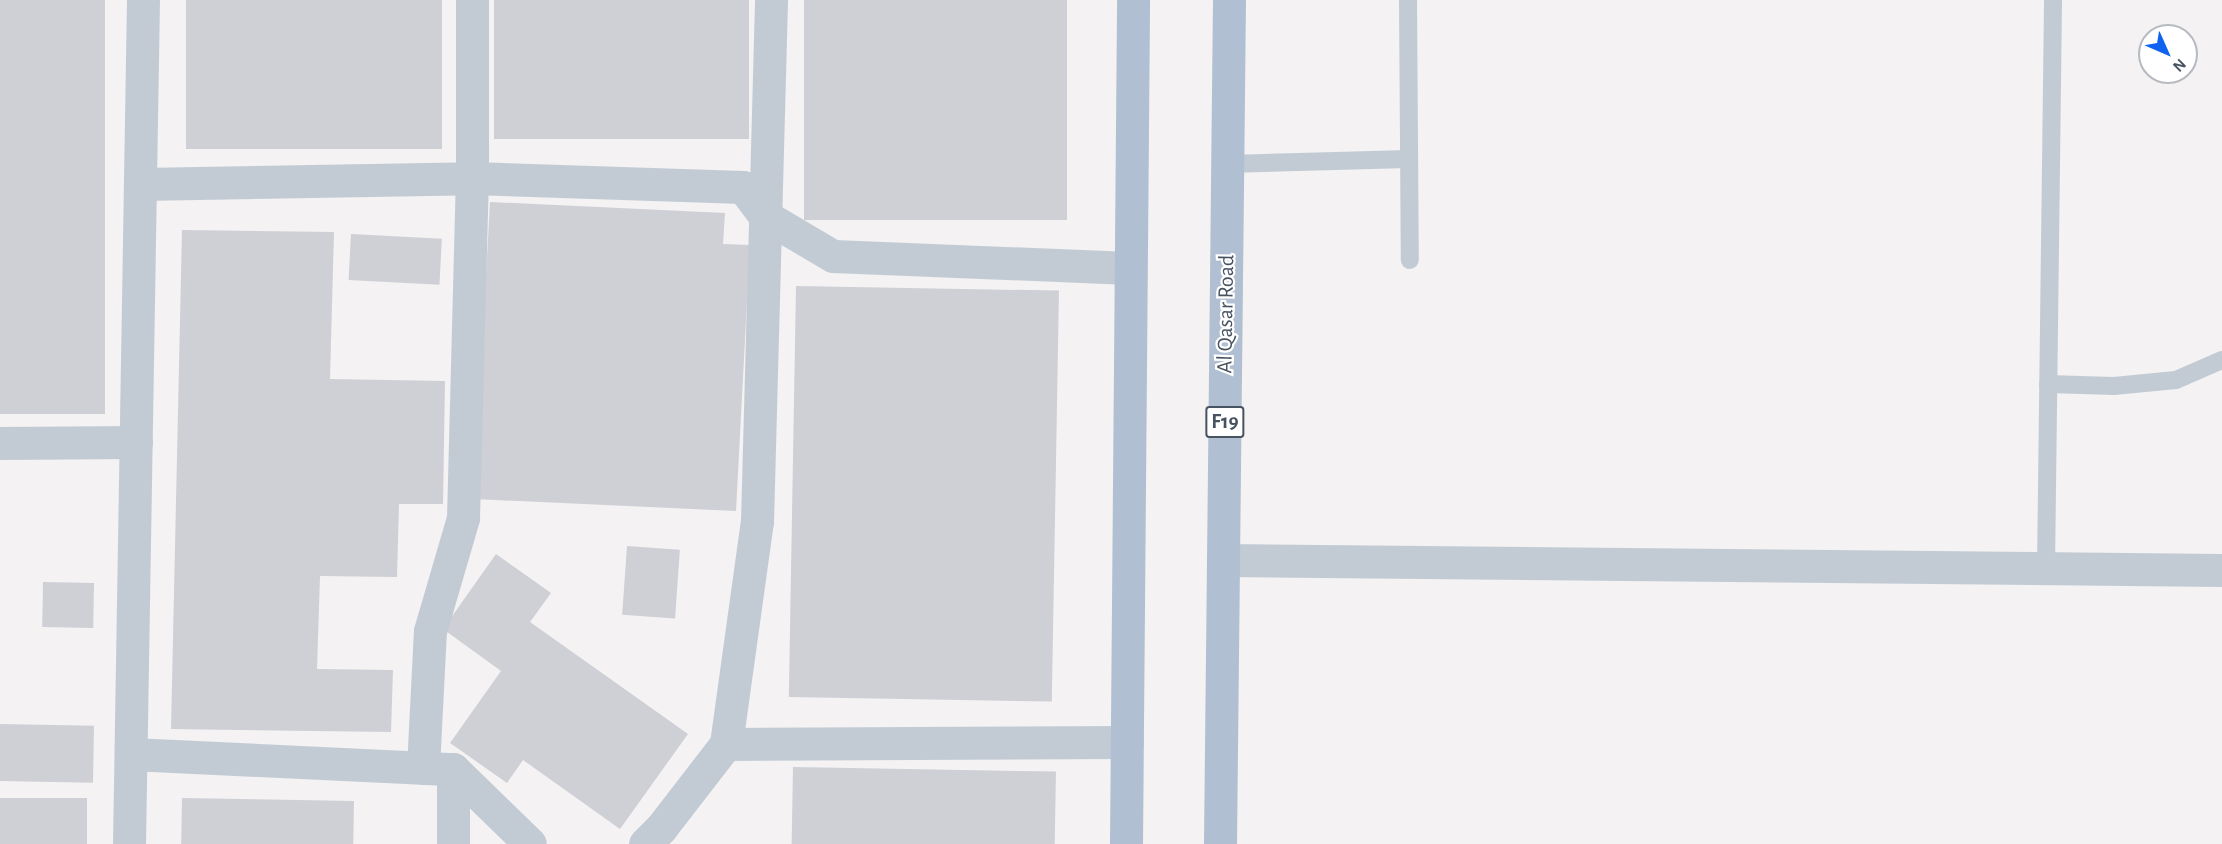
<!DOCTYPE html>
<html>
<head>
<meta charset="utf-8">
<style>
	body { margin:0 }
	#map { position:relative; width:2222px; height:844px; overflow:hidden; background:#f4f2f2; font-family:"Alegreya Sans",sans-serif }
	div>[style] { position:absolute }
	.building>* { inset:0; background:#ced0d6; transform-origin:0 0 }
	.lane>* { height:18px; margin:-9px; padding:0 9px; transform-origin:9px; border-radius:9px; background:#c2cbd4 }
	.street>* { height:33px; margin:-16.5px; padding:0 16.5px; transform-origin:16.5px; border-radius:16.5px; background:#c2cbd4 }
	.primary>* { height:33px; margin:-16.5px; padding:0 16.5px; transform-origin:16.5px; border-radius:16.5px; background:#b0bfd1 }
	span { translate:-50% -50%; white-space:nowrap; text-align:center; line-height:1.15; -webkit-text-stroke:4.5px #fff; paint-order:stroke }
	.shield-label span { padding:2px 4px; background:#fff; border:2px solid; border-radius:4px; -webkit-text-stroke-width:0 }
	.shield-label { font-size:21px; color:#485361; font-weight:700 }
	.street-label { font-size:22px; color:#485361 }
	.north { position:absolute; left:2138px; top:24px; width:60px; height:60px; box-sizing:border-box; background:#fff; border:2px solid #b6bac0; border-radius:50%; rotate:135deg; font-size:16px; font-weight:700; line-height:24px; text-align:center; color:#485361 }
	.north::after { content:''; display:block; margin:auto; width:21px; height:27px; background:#1062f0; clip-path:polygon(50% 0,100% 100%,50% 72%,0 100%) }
</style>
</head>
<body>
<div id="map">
	<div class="building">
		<i style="left:0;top:0;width:105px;height:414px"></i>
		<i style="left:186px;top:0;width:256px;height:149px"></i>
		<i style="left:494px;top:0;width:255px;height:139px"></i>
		<i style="left:804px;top:0;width:263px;height:220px"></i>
		<i style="clip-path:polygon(490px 202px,725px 213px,723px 244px,750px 245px,736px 511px,474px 499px)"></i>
		<i style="clip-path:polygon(182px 230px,334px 232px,330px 379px,445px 381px,443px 504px,399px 504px,397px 577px,320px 576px,317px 669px,393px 670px,391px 732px,171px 729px)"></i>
		<i style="left:351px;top:234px;width:91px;height:46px;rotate:3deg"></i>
		<i style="left:796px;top:286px;width:263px;height:411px;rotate:1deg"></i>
		<i style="left:627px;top:546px;width:53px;height:69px;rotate:4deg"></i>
		<i style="clip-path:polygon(496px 554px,551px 593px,530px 622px,688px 734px,620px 829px,523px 760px,507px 783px,450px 743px,501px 671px,443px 629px)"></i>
		<i style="left:43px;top:582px;width:51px;height:45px;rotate:1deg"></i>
		<i style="left:0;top:724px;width:94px;height:57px;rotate:1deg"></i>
		<i style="left:793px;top:767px;width:263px;height:77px;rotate:1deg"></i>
		<i style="left:0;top:798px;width:87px;height:46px"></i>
		<i style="left:182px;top:798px;width:172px;height:46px;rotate:1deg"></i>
	</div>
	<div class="lane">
		<i style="left:1408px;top:0;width:260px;rotate:89.6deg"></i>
		<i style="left:1227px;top:164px;width:182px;rotate:-1.6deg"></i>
		<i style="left:2048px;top:384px;width:66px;rotate:1.7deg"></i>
		<i style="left:2114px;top:386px;width:62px;rotate:-5.5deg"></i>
		<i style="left:2176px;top:380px;width:50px;rotate:-23.5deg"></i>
		<i style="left:2046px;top:568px;width:568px;rotate:-89.29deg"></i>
	</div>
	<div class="street">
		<i style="left:140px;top:184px;width:332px;rotate:-1deg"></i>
		<i style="left:472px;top:178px;width:271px;rotate:1.9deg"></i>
		<i style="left:743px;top:187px;width:36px;rotate:53deg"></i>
		<i style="left:765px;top:216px;width:79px;rotate:30.5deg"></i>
		<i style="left:833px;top:256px;width:297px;rotate:2.3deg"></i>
		<i style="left:0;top:443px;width:136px;rotate:-0.4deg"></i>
		<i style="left:1223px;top:560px;width:999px;rotate:0.57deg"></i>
		<i style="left:726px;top:744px;width:401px;rotate:-0.3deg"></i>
		<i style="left:131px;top:754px;width:322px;rotate:2.7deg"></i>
		<i style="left:453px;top:769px;width:107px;rotate:44.2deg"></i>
		<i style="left:423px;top:768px;width:137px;rotate:-87.1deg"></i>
		<i style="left:430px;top:631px;width:118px;rotate:-73.7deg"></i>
		<i style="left:463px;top:518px;width:340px;rotate:-88.5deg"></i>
		<i style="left:472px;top:178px;width:178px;rotate:-90deg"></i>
		<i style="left:129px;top:844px;width:844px;rotate:-89.05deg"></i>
		<i style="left:453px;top:844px;width:75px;rotate:-90deg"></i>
		<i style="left:645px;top:844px;width:23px;rotate:-45deg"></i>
		<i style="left:661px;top:828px;width:106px;rotate:-52.3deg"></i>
		<i style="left:726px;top:744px;width:224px;rotate:-82.1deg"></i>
		<i style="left:757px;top:522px;width:522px;rotate:-88.46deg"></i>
	</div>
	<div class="primary">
		<i style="left:1126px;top:844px;width:844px;rotate:-89.52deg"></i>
		<i style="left:1220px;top:844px;width:844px;rotate:-89.39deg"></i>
	</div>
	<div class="shield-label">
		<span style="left:1225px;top:422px">F19</span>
	</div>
	<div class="street-label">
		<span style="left:1226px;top:314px;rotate:-89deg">Al Qasar Road</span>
	</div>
	<div class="north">N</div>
</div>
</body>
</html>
